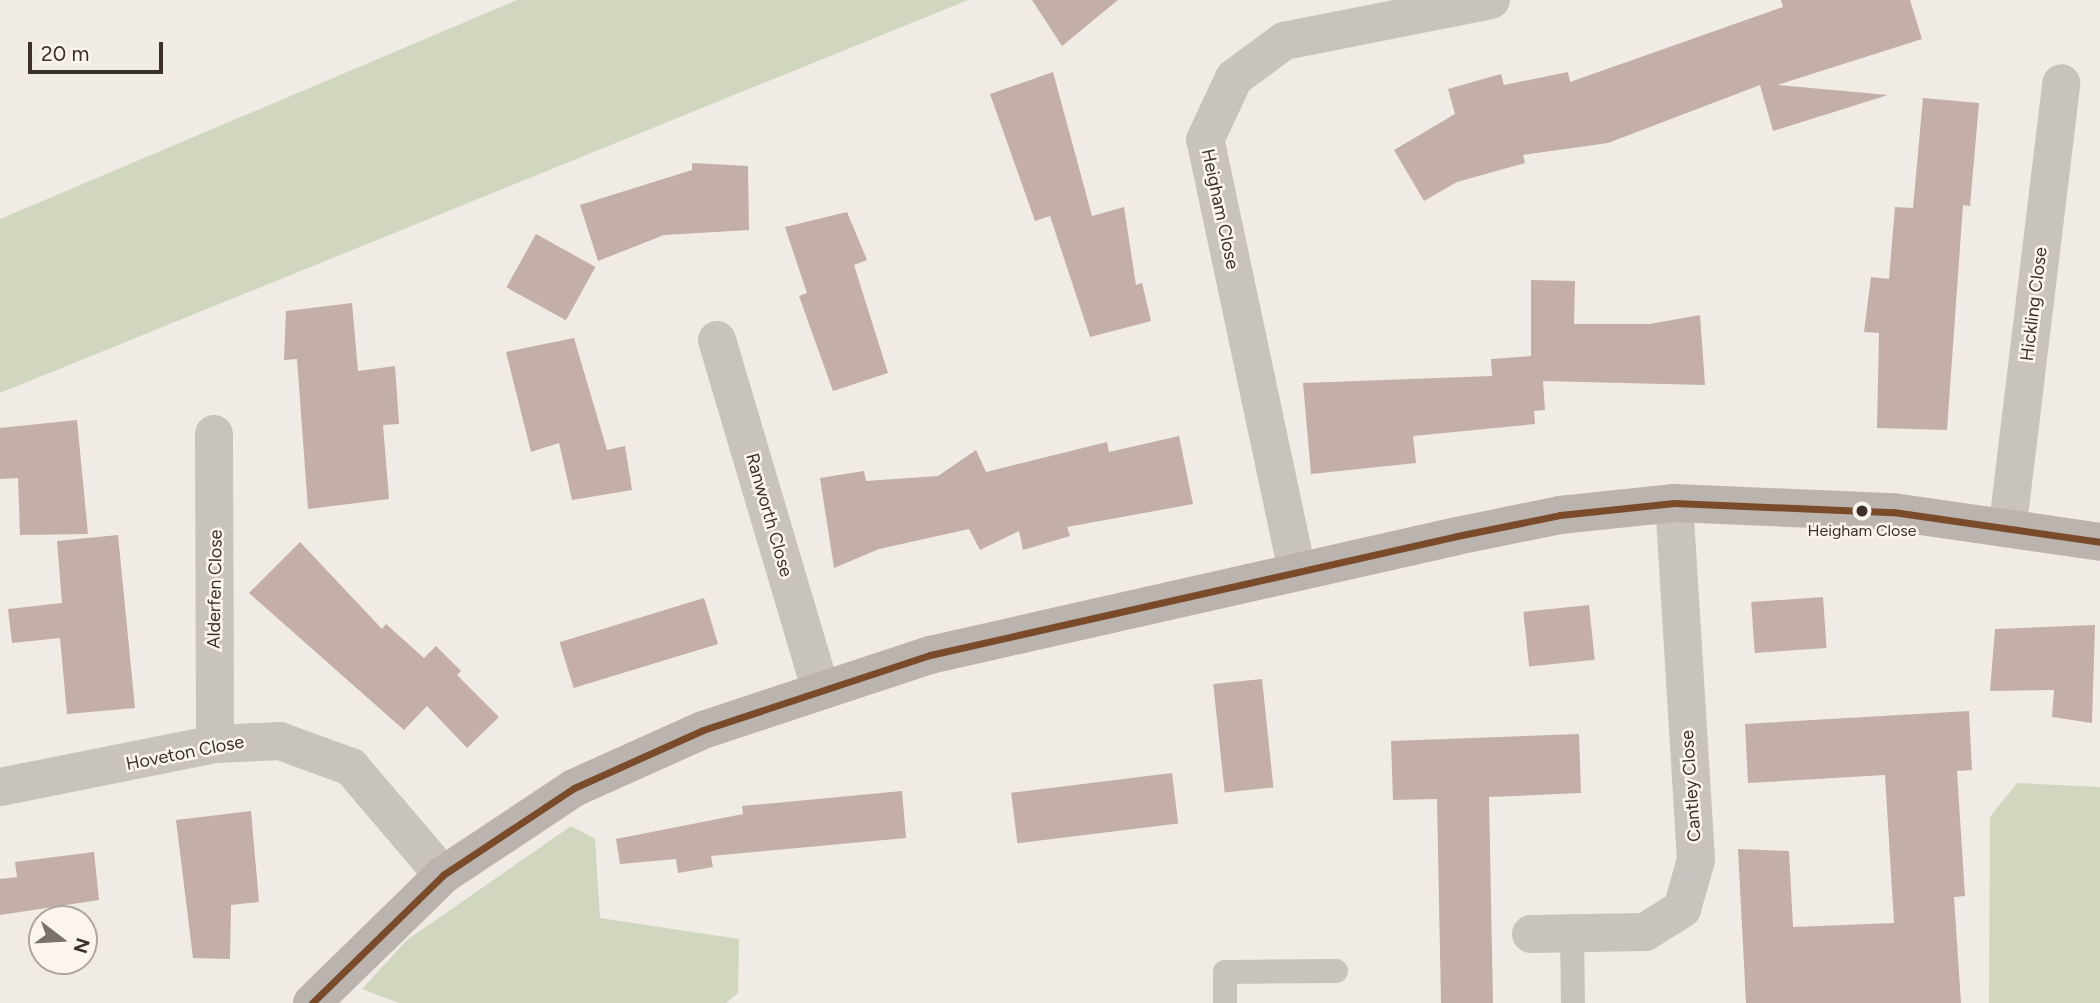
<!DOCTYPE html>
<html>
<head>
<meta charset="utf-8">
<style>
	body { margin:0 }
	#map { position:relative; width:2100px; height:1003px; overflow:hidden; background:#f0ebe5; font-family:Figtree,sans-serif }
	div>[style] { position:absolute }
	.green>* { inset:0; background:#d1d6bf }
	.building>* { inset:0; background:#c3afa7; transform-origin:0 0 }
	.lane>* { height:24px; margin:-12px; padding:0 12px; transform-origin:12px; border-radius:12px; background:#c9c3be }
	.street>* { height:38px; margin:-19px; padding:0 19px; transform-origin:19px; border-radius:19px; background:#c9c3be }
	.secondary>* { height:38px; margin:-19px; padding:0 19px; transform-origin:19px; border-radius:19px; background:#bab3ae }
	.bus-1>* { height:7px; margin:-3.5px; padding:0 3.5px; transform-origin:3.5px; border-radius:3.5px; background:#7a4b2a }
	.dots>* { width:19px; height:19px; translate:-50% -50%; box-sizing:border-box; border:4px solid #fbf5ee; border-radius:50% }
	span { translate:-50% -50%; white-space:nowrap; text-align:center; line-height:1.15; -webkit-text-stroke:5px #fbf5ee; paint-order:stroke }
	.bus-label { font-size:16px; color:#3b302b }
	.street-label { font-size:18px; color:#3b302b }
	.north { position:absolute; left:28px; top:905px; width:70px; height:70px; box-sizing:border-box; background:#fbf5ee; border:2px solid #aea6a0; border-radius:50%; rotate:107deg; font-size:19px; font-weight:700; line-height:28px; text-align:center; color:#3b302b }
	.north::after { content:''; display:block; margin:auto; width:24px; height:32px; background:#7a716c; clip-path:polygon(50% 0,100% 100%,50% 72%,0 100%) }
	.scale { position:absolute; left:28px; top:42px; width:135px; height:32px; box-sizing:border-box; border:4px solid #3b302b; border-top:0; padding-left:9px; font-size:21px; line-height:24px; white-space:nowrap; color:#3b302b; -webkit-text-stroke:5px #fbf5ee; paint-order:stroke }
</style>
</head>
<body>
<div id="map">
	<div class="green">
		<i style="clip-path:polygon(517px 0,968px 0,0 393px,0 219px)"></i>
		<i style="clip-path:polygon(2017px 783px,2100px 787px,2100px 1003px,1989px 1003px,1990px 817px)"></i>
		<i style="clip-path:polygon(571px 826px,595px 839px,600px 918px,739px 939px,738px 993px,726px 1003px,399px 1003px,362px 989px,407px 940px)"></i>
	</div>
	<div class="building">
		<i style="clip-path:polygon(1032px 0,1118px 0,1062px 46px)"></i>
		<i style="clip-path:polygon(1781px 0,1910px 0,1922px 39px,1777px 85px,1888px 95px,1773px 131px,1760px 85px,1608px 143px,1523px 155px,1525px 163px,1457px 182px,1424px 201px,1394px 150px,1455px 114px,1448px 89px,1501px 74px,1504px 85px,1568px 72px,1570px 82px,1783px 7px)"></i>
		<i style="clip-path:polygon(1053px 72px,1092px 216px,1124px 207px,1136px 285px,1142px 283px,1151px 321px,1090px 337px,1050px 216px,1035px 221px,990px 94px)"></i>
		<i style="clip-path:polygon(1923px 98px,1979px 103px,1970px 206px,1963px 205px,1947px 430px,1877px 428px,1879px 333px,1864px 332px,1871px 277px,1889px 279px,1895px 207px,1913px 208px)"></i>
		<i style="clip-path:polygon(692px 163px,748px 166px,749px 230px,664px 235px,598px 261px,580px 205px,692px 170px)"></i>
		<i style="clip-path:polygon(847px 212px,867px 260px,854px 265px,888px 373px,833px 391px,799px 296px,807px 293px,785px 227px)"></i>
		<i style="left:536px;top:234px;width:68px;height:61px;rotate:29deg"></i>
		<i style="clip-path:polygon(1531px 280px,1575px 281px,1574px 324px,1650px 324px,1700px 315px,1705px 385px,1543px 381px,1545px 410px,1534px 411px,1535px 424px,1413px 436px,1416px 463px,1311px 474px,1303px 383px,1492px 376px,1491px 359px,1531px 356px)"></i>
		<i style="clip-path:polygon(352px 303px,358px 371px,395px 366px,399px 424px,383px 425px,389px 499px,308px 509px,297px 359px,284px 360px,286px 311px)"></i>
		<i style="clip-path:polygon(574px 338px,607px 450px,625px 446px,632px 490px,572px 500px,559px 443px,531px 452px,506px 352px)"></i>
		<i style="clip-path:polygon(77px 420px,88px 534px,20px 535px,18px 478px,0 479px,0 428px)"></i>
		<i style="clip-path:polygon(1179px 436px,1193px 504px,1067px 527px,1070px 536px,1023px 550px,1019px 531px,980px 550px,969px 529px,879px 549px,834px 568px,820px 478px,864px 471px,866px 481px,938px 476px,976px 450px,986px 472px,1107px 442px,1109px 452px)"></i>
		<i style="clip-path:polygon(118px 535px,135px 708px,67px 714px,60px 638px,12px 643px,8px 609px,62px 603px,57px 541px)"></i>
		<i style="clip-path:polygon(300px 542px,382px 629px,386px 624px,424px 658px,436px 646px,461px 671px,457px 675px,499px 717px,467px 748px,427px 706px,404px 730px,249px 593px)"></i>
		<i style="left:1823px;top:597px;width:51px;height:72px;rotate:86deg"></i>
		<i style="left:704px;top:598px;width:48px;height:151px;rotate:73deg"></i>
		<i style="left:1589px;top:605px;width:55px;height:66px;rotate:84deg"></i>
		<i style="clip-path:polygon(2095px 625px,2092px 723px,2052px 717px,2054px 690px,1990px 691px,1995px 629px)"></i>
		<i style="left:1262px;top:679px;width:109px;height:49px;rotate:84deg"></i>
		<i style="clip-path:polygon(1969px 711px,1972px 770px,1957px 771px,1965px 896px,1954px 897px,1961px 1003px,1746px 1003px,1738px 849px,1789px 851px,1793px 927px,1894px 923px,1885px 775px,1748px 783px,1745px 724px)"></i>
		<i style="clip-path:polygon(1579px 734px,1581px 793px,1489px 797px,1493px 1003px,1441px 1003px,1437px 799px,1393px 800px,1391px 741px)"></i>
		<i style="left:1172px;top:773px;width:51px;height:162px;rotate:83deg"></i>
		<i style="clip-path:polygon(902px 791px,906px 838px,711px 856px,713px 867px,678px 873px,676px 859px,620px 864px,616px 839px,743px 814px,742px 806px)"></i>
		<i style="clip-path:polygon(251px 811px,259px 902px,231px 905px,230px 959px,193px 958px,176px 820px)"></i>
		<i style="clip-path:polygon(94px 852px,99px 900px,0 915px,0 879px,17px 877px,15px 862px)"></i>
	</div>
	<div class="lane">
		<i style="left:1572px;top:933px;width:70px;rotate:89.2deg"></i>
		<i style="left:1225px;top:1003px;width:31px;rotate:-90deg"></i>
		<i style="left:1225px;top:972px;width:111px;rotate:-0.5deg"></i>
	</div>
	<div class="street">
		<i style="left:717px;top:340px;width:365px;rotate:73.5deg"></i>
		<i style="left:214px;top:434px;width:310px;rotate:89.8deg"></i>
		<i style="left:2008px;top:524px;width:444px;rotate:-83.1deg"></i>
		<i style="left:1297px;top:571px;width:441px;rotate:-102deg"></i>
		<i style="left:1205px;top:140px;width:68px;rotate:-64.9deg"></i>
		<i style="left:1234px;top:78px;width:62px;rotate:-36.5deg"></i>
		<i style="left:1284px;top:41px;width:211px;rotate:-11.2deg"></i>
		<i style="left:0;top:787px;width:219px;rotate:-11.3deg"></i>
		<i style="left:215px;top:744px;width:65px;rotate:-2.6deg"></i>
		<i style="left:280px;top:741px;width:76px;rotate:20.1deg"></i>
		<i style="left:351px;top:767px;width:142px;rotate:49.6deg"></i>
		<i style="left:1531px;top:934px;width:114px;rotate:-1deg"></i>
		<i style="left:1645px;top:932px;width:44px;rotate:-31.9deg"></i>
		<i style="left:1682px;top:909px;width:51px;rotate:-74.1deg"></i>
		<i style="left:1696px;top:860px;width:358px;rotate:-93.5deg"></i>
	</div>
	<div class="secondary">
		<i style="left:312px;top:1003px;width:183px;rotate:-44.3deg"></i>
		<i style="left:443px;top:875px;width:157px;rotate:-33.6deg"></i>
		<i style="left:574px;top:788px;width:141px;rotate:-24.2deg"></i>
		<i style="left:703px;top:730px;width:239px;rotate:-18.3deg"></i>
		<i style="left:930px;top:655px;width:540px;rotate:-12.72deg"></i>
		<i style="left:1457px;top:536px;width:105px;rotate:-11.5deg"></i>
		<i style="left:1560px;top:515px;width:115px;rotate:-6deg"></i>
		<i style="left:1674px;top:503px;width:219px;rotate:2.4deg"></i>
		<i style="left:1893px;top:512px;width:209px;rotate:8.2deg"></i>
	</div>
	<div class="bus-1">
		<i style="left:312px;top:1003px;width:183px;rotate:-44.3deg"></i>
		<i style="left:443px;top:875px;width:157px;rotate:-33.6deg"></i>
		<i style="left:574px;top:788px;width:141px;rotate:-24.2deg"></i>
		<i style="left:703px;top:730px;width:239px;rotate:-18.3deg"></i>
		<i style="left:930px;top:655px;width:540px;rotate:-12.72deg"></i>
		<i style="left:1457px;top:536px;width:105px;rotate:-11.5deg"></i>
		<i style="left:1560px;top:515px;width:115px;rotate:-6deg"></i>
		<i style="left:1674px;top:503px;width:219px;rotate:2.4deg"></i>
		<i style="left:1893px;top:512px;width:209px;rotate:8.2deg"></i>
	</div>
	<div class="dots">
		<i style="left:1862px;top:511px;background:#3b302b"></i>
	</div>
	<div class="bus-label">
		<span style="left:1862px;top:531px">Heigham Close</span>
	</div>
	<div class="street-label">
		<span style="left:1220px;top:209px;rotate:78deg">Heigham Close</span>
		<span style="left:2034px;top:304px;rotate:-83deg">Hickling Close</span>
		<span style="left:769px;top:515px;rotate:74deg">Ranworth Close</span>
		<span style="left:215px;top:589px;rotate:-89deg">Alderfen Close</span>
		<span style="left:185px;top:753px;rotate:-11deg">Hoveton Close</span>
		<span style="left:1691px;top:786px;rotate:-94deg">Cantley Close</span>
	</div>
	<div class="north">N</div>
	<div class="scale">20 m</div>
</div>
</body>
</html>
